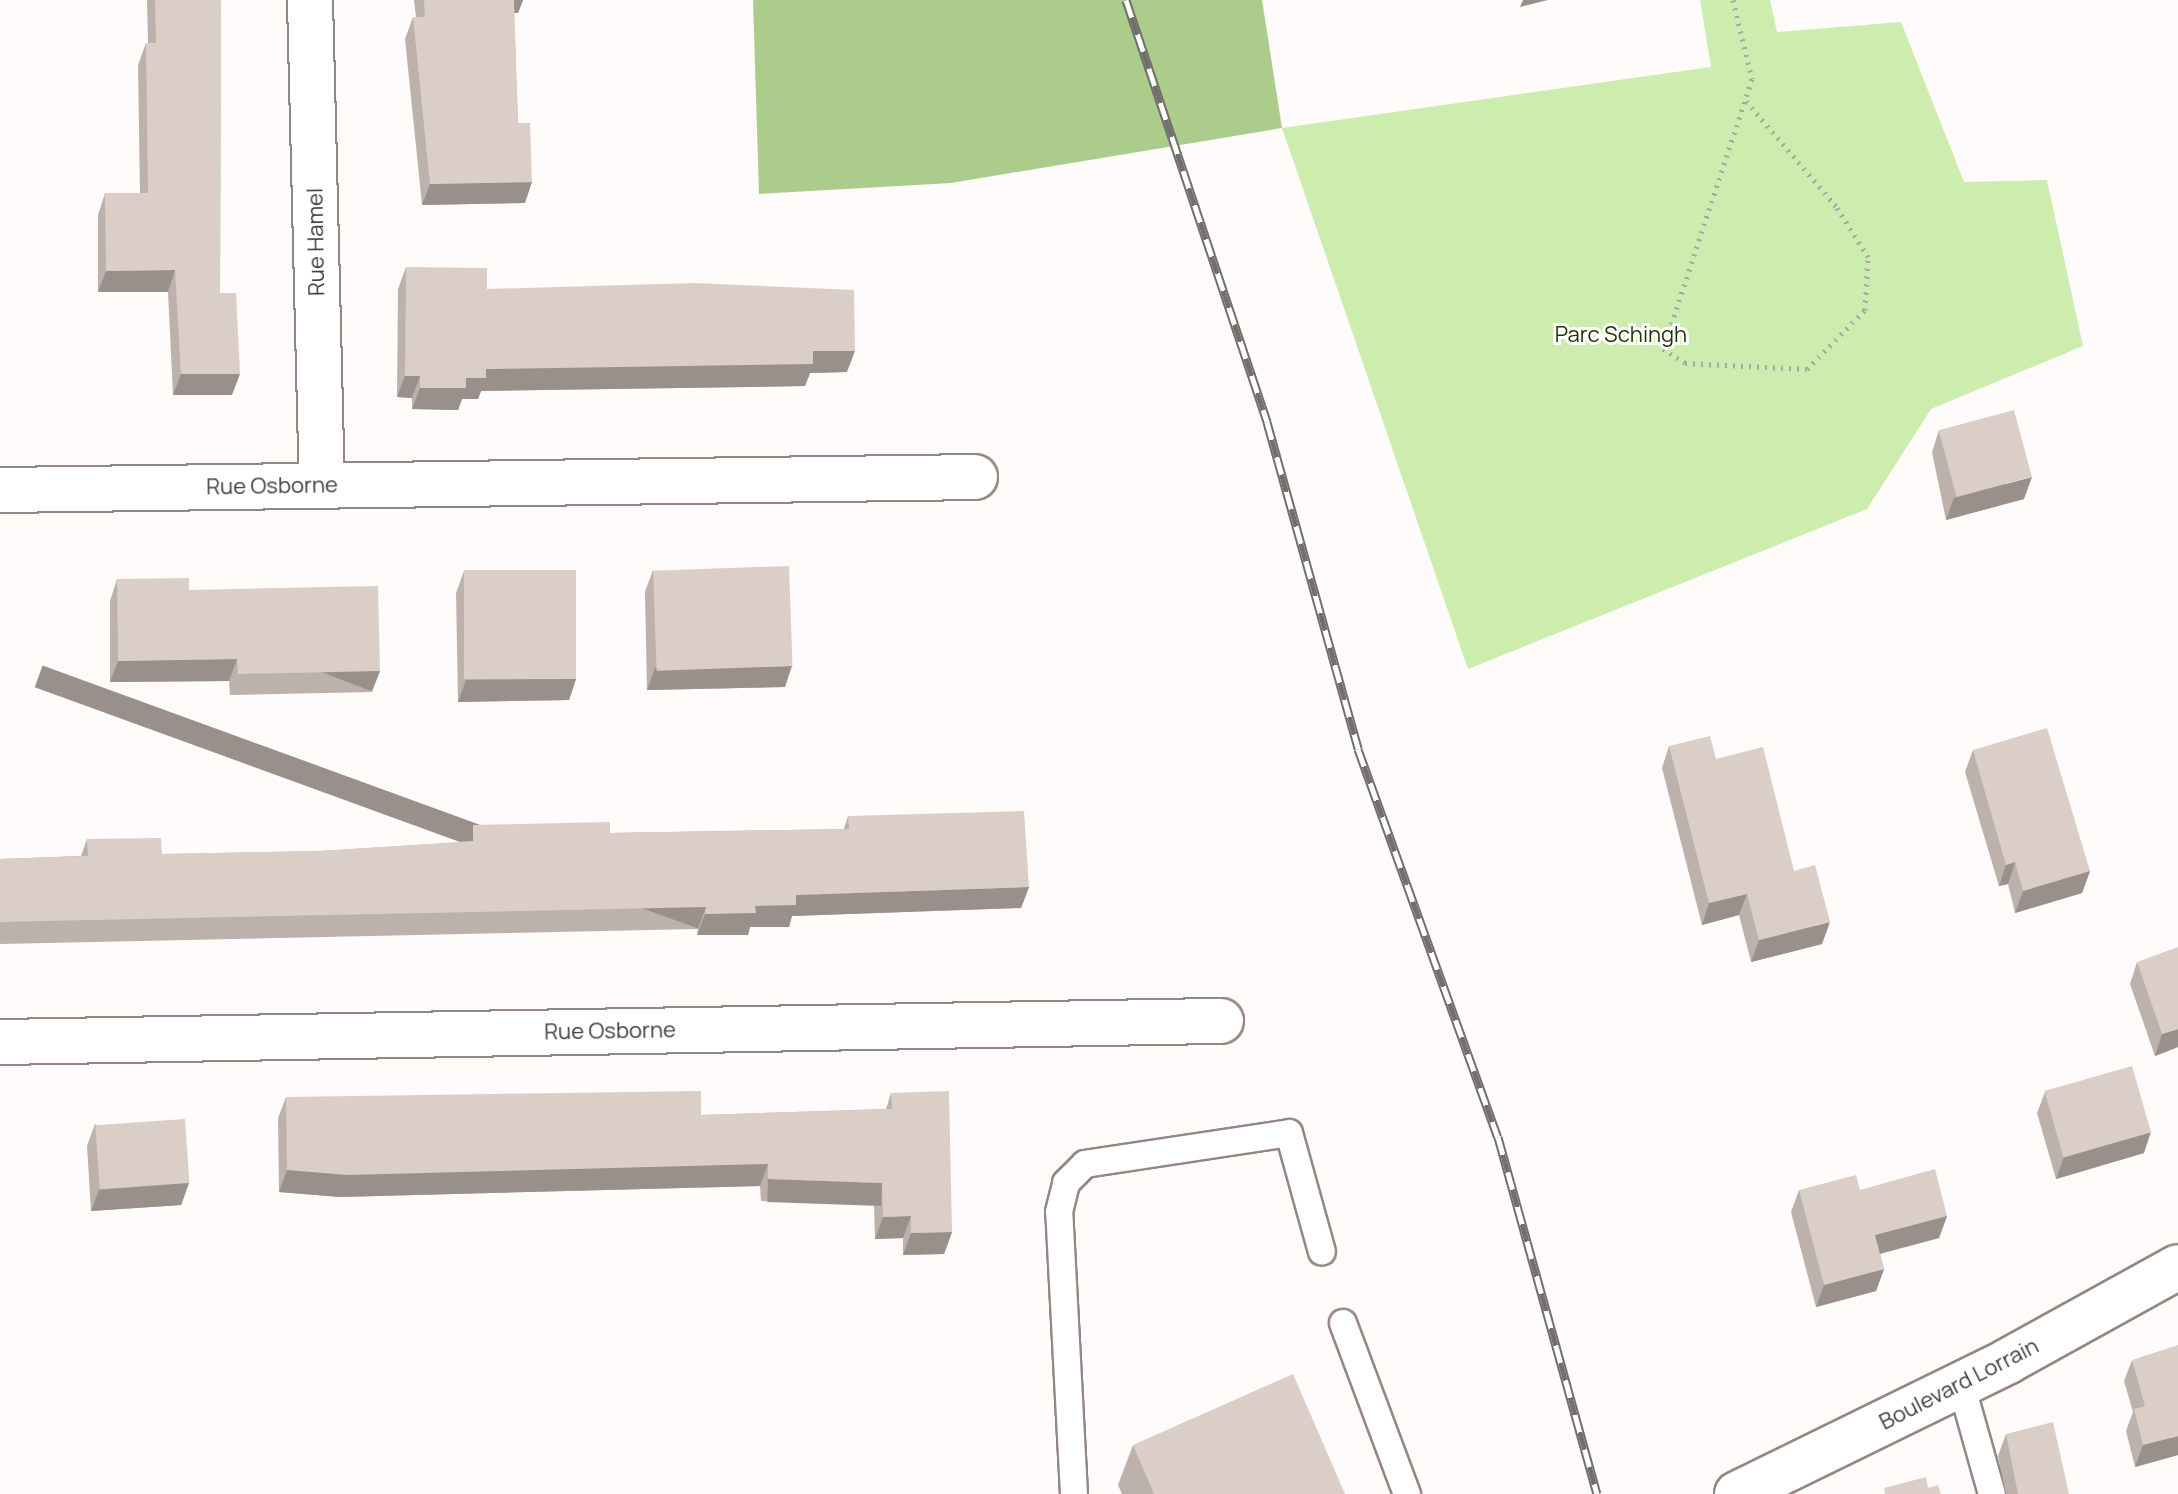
<!DOCTYPE html>
<html>
<head>
<meta charset="utf-8">
<style>
	body { margin:0 }
	#map { position:relative; width:2178px; height:1494px; overflow:hidden; background:#fefbfa; font-family:Manrope,sans-serif }
	div>[style] { position:absolute }
	.green>* { inset:0; background:#cdedae }
	.forest>* { inset:0; background:#accc8b }
	.path>* { height:5px; margin-top:-2.5px; transform-origin:0; background:repeating-linear-gradient(90deg,#aaa6a4 0 2px,transparent 0 8px) }
	.roads { filter:drop-shadow(2px 0 #948782) drop-shadow(-2px 0 #948782) drop-shadow(0 2px #948782) drop-shadow(0 -2px #948782) }
	.lane>* { height:26px; margin:-13px; padding:0 13px; transform-origin:13px; border-radius:13px; background:#fff }
	.street>* { height:44px; margin:-22px; padding:0 22px; transform-origin:22px; border-radius:22px; background:#fff }
	.secondary>* { height:44px; margin:-22px; padding:0 22px; transform-origin:22px; border-radius:22px; background:#fff }
	.rail>* { height:9px; margin-top:-4.5px; transform-origin:0; background:repeating-linear-gradient(90deg,#fff 0 18px,#736f6c 0 36px); box-sizing:border-box; border-block:2px solid #736f6c }
	.wall>* { inset:0; background:#bcb1ab }
	.shaded-wall>* { inset:0; background:#99908b; transform-origin:0 0 }
	.building>* { inset:0; background:#dbcec7; transform-origin:0 0 }
	span { translate:-50% -50%; white-space:nowrap; text-align:center; line-height:1.15; -webkit-text-stroke:6px #fff; paint-order:stroke }
	.street-label { font-size:22px; color:#413c39 }
	.park-label { font-size:22px; color:#1f3203 }
</style>
</head>
<body>
<div id="map">
	<div class="green">
		<i style="clip-path:polygon(1700px 0,1770px 0,1777px 32px,1901px 22px,1964px 182px,2047px 180px,2083px 346px,1931px 409px,1867px 509px,1468px 669px,1282px 128px,1711px 67px)"></i>
	</div>
	<div class="forest">
		<i style="clip-path:polygon(753px 0,1262px 0,1282px 128px,951px 183px,759px 194px)"></i>
	</div>
	<div class="path">
		<i style="left:1733px;top:0;width:81px;rotate:76.5deg"></i>
		<i style="left:1752px;top:79px;width:284px;rotate:108.2deg"></i>
		<i style="left:1663px;top:349px;width:26px;rotate:32deg"></i>
		<i style="left:1685px;top:363px;width:122px;rotate:2.8deg"></i>
		<i style="left:1807px;top:369px;width:83px;rotate:-45.5deg"></i>
		<i style="left:1865px;top:310px;width:53px;rotate:-86.8deg"></i>
		<i style="left:1868px;top:257px;width:60px;rotate:-122.1deg"></i>
		<i style="left:1836px;top:206px;width:140px;rotate:-130.6deg"></i>
	</div>
	<div class="roads">
		<div class="lane">
			<i style="left:1343px;top:1323px;width:183px;rotate:69.5deg"></i>
			<i style="left:1961px;top:1384px;width:114px;rotate:74.3deg"></i>
			<i style="left:1074px;top:1494px;width:282px;rotate:-93deg"></i>
			<i style="left:1059px;top:1212px;width:30px;rotate:-76deg"></i>
			<i style="left:1066px;top:1183px;width:27px;rotate:-45deg"></i>
			<i style="left:1085px;top:1164px;width:206px;rotate:-8.6deg"></i>
			<i style="left:1289px;top:1133px;width:123px;rotate:74.5deg"></i>
		</div>
		<div class="street">
			<i style="left:310px;top:0;width:485px;rotate:88.6deg"></i>
			<i style="left:0;top:490px;width:975px;rotate:-0.76deg"></i>
			<i style="left:0;top:1042px;width:1221px;rotate:-0.99deg"></i>
		</div>
		<div class="secondary">
			<i style="left:1737px;top:1494px;width:302px;rotate:-26.1deg"></i>
			<i style="left:2008px;top:1361px;width:194px;rotate:-28.9deg"></i>
		</div>
	</div>
	<div class="rail">
		<i style="left:1126px;top:0;width:445px;rotate:71.5deg"></i>
		<i style="left:1267px;top:422px;width:339px;rotate:74.4deg"></i>
		<i style="left:1358px;top:749px;width:412px;rotate:70.2deg"></i>
		<i style="left:1498px;top:1137px;width:370px;rotate:74.5deg"></i>
	</div>
	<div class="wall">
		<i style="clip-path:polygon(147px 0,221px 0,220px 293px,232px 395px,173px 395px,168px 292px,98px 292px,98px 215px,105px 193px,140px 193px,138px 65px,146px 43px,148px 43px)"></i>
		<i style="clip-path:polygon(414px 0,523px 0,518px 13px,514px 13px,518px 123px,525px 203px,422px 205px,405px 39px,413px 17px,416px 17px)"></i>
		<i style="clip-path:polygon(406px 267px,487px 289px,847px 372px,810px 373px,805px 386px,481px 391px,478px 399px,462px 399px,458px 410px,412px 409px,412px 398px,397px 397px,398px 289px)"></i>
		<i style="clip-path:polygon(1939px 430px,2024px 499px,1946px 520px,1932px 452px)"></i>
		<i style="clip-path:polygon(653px 570px,785px 687px,647px 690px,645px 592px)"></i>
		<i style="clip-path:polygon(464px 571px,576px 679px,569px 700px,458px 702px,456px 593px)"></i>
		<i style="clip-path:polygon(117px 579px,189px 590px,372px 692px,230px 695px,229px 681px,110px 682px,110px 601px)"></i>
		<i style="clip-path:polygon(1669px 746px,1716px 759px,1794px 871px,1822px 944px,1751px 962px,1739px 915px,1702px 925px,1662px 768px)"></i>
		<i style="clip-path:polygon(1973px 750px,2090px 871px,2082px 893px,2015px 913px,2008px 884px,1999px 886px,1965px 772px)"></i>
		<i style="clip-path:polygon(848px 816px,1029px 887px,1021px 908px,792px 916px,789px 927px,750px 927px,748px 935px,697px 935px,698px 929px,0 944px,0 859px,81px 856px,87px 839px,162px 854px,320px 851px,467px 842px,473px 825px,610px 833px,844px 829px)"></i>
		<i style="clip-path:polygon(2137px 962px,2178px 1047px,2155px 1056px,2130px 984px)"></i>
		<i style="clip-path:polygon(2045px 1092px,2144px 1153px,2056px 1179px,2037px 1113px)"></i>
		<i style="clip-path:polygon(891px 1093px,952px 1232px,944px 1254px,903px 1255px,903px 1238px,875px 1239px,874px 1205px,761px 1201px,760px 1186px,340px 1197px,279px 1192px,278px 1118px,286px 1097px,701px 1115px,886px 1109px)"></i>
		<i style="clip-path:polygon(95px 1124px,189px 1183px,181px 1205px,91px 1211px,87px 1146px)"></i>
		<i style="clip-path:polygon(1799px 1190px,1860px 1190px,1947px 1216px,1939px 1238px,1880px 1254px,1884px 1269px,1876px 1291px,1816px 1307px,1791px 1212px)"></i>
		<i style="clip-path:polygon(2132px 1360px,2178px 1455px,2135px 1467px,2126px 1431px,2133px 1412px,2124px 1381px)"></i>
		<i style="clip-path:polygon(2006px 1434px,2069px 1494px,2006px 1494px,1998px 1456px)"></i>
		<i style="clip-path:polygon(1133px 1445px,1345px 1494px,1122px 1494px,1118px 1485px)"></i>
	</div>
	<div class="shaded-wall">
		<i style="clip-path:polygon(510px 0,523px 0,518px 13px,505px 13px)"></i>
		<i style="clip-path:polygon(1523px 0,1548px 0,1520px 7px)"></i>
		<i style="clip-path:polygon(532px 182px,525px 203px,422px 205px,430px 184px)"></i>
		<i style="clip-path:polygon(175px 270px,168px 292px,98px 292px,106px 271px)"></i>
		<i style="clip-path:polygon(813px 351px,855px 351px,847px 372px,810px 373px,805px 386px,481px 391px,478px 399px,462px 399px,458px 410px,412px 409px,420px 388px,466px 378px,486px 369px)"></i>
		<i style="clip-path:polygon(181px 374px,240px 374px,232px 395px,173px 395px)"></i>
		<i style="clip-path:polygon(405px 376px,420px 376px,412px 398px,397px 397px)"></i>
		<i style="clip-path:polygon(2032px 477px,2024px 499px,1946px 520px,1954px 498px)"></i>
		<i style="clip-path:polygon(237px 659px,229px 681px,110px 682px,118px 661px)"></i>
		<i style="clip-path:polygon(792px 666px,785px 687px,647px 690px,655px 668px)"></i>
		<i style="left:380px;top:671px;width:22px;height:142px;rotate:111deg"></i>
		<i style="clip-path:polygon(576px 679px,569px 700px,458px 702px,466px 680px)"></i>
		<i style="clip-path:polygon(2015px 862px,2008px 884px,1999px 886px,2006px 865px)"></i>
		<i style="clip-path:polygon(2090px 871px,2082px 893px,2015px 913px,2023px 891px)"></i>
		<i style="clip-path:polygon(1029px 887px,1021px 908px,792px 916px,789px 927px,750px 927px,748px 935px,697px 935px,705px 914px,755px 906px,796px 895px)"></i>
		<i style="clip-path:polygon(1747px 894px,1739px 915px,1702px 925px,1709px 903px)"></i>
		<i style="left:706px;top:907px;width:23px;height:706px;rotate:110deg"></i>
		<i style="clip-path:polygon(1830px 922px,1822px 944px,1751px 962px,1759px 940px)"></i>
		<i style="clip-path:polygon(2178px 1029px,2178px 1047px,2155px 1056px,2162px 1034px)"></i>
		<i style="clip-path:polygon(2151px 1132px,2144px 1153px,2056px 1179px,2064px 1157px)"></i>
		<i style="clip-path:polygon(768px 1164px,760px 1186px,340px 1197px,279px 1192px,287px 1170px)"></i>
		<i style="left:768px;top:1179px;width:114px;height:23px;rotate:2deg"></i>
		<i style="clip-path:polygon(189px 1183px,181px 1205px,91px 1211px,99px 1190px)"></i>
		<i style="clip-path:polygon(911px 1216px,903px 1238px,875px 1239px,883px 1217px)"></i>
		<i style="clip-path:polygon(1947px 1216px,1939px 1238px,1867px 1257px,1875px 1235px)"></i>
		<i style="clip-path:polygon(952px 1232px,944px 1254px,903px 1255px,911px 1233px)"></i>
		<i style="clip-path:polygon(1884px 1269px,1876px 1291px,1816px 1307px,1824px 1285px)"></i>
		<i style="clip-path:polygon(2178px 1436px,2178px 1455px,2135px 1467px,2143px 1445px)"></i>
	</div>
	<div class="building">
		<i style="clip-path:polygon(155px 0,221px 0,220px 293px,236px 293px,240px 374px,181px 374px,175px 270px,106px 271px,105px 193px,148px 193px,146px 43px,156px 43px)"></i>
		<i style="clip-path:polygon(424px 0,514px 0,518px 123px,530px 123px,532px 182px,430px 184px,413px 17px,425px 17px)"></i>
		<i style="clip-path:polygon(406px 267px,487px 268px,487px 289px,694px 283px,854px 290px,855px 351px,813px 351px,813px 364px,486px 369px,486px 378px,466px 378px,466px 388px,420px 388px,420px 376px,405px 376px)"></i>
		<i style="left:2014px;top:410px;width:69px;height:78px;rotate:75deg"></i>
		<i style="left:789px;top:566px;width:100px;height:136px;rotate:88deg"></i>
		<i style="left:576px;top:570px;width:109px;height:112px;rotate:90deg"></i>
		<i style="clip-path:polygon(189px 578px,189px 590px,378px 586px,380px 671px,238px 674px,237px 659px,118px 661px,117px 579px)"></i>
		<i style="clip-path:polygon(2047px 728px,2090px 871px,2023px 891px,2015px 862px,2006px 865px,1973px 750px)"></i>
		<i style="clip-path:polygon(1710px 736px,1716px 759px,1763px 747px,1794px 871px,1815px 865px,1830px 922px,1759px 940px,1747px 894px,1709px 903px,1669px 746px)"></i>
		<i style="clip-path:polygon(1024px 811px,1029px 887px,796px 895px,796px 905px,755px 906px,756px 913px,705px 914px,706px 907px,0 922px,0 859px,88px 856px,87px 839px,161px 838px,162px 854px,320px 851px,473px 841px,473px 825px,610px 822px,610px 833px,849px 829px,848px 816px)"></i>
		<i style="clip-path:polygon(2178px 947px,2178px 1029px,2162px 1034px,2137px 962px)"></i>
		<i style="left:2132px;top:1066px;width:69px;height:91px;rotate:74deg"></i>
		<i style="clip-path:polygon(701px 1091px,701px 1115px,892px 1109px,891px 1093px,949px 1091px,952px 1232px,911px 1233px,911px 1216px,883px 1217px,882px 1183px,768px 1179px,768px 1164px,348px 1175px,287px 1170px,286px 1097px)"></i>
		<i style="left:185px;top:1119px;width:64px;height:90px;rotate:86deg"></i>
		<i style="clip-path:polygon(1935px 1169px,1947px 1216px,1875px 1235px,1884px 1269px,1824px 1285px,1799px 1190px,1856px 1175px,1860px 1190px)"></i>
		<i style="clip-path:polygon(2178px 1345px,2178px 1436px,2143px 1445px,2134px 1409px,2145px 1406px,2132px 1360px)"></i>
		<i style="clip-path:polygon(1293px 1374px,1345px 1494px,1154px 1494px,1133px 1445px)"></i>
		<i style="clip-path:polygon(2053px 1422px,2069px 1494px,2018px 1494px,2006px 1434px)"></i>
		<i style="clip-path:polygon(1926px 1477px,1928px 1488px,1938px 1485px,1941px 1494px,1885px 1494px,1884px 1488px)"></i>
	</div>
	<div class="street-label">
		<span style="left:316px;top:242px;rotate:-91deg">Rue Hamel</span>
		<span style="left:272px;top:486px;rotate:-1deg">Rue Osborne</span>
		<span style="left:610px;top:1031px;rotate:-1deg">Rue Osborne</span>
		<span style="left:1959px;top:1384px;rotate:-27deg">Boulevard Lorrain</span>
	</div>
	<div class="park-label">
		<span style="left:1621px;top:335px">Parc Schingh</span>
	</div>
</div>
</body>
</html>
